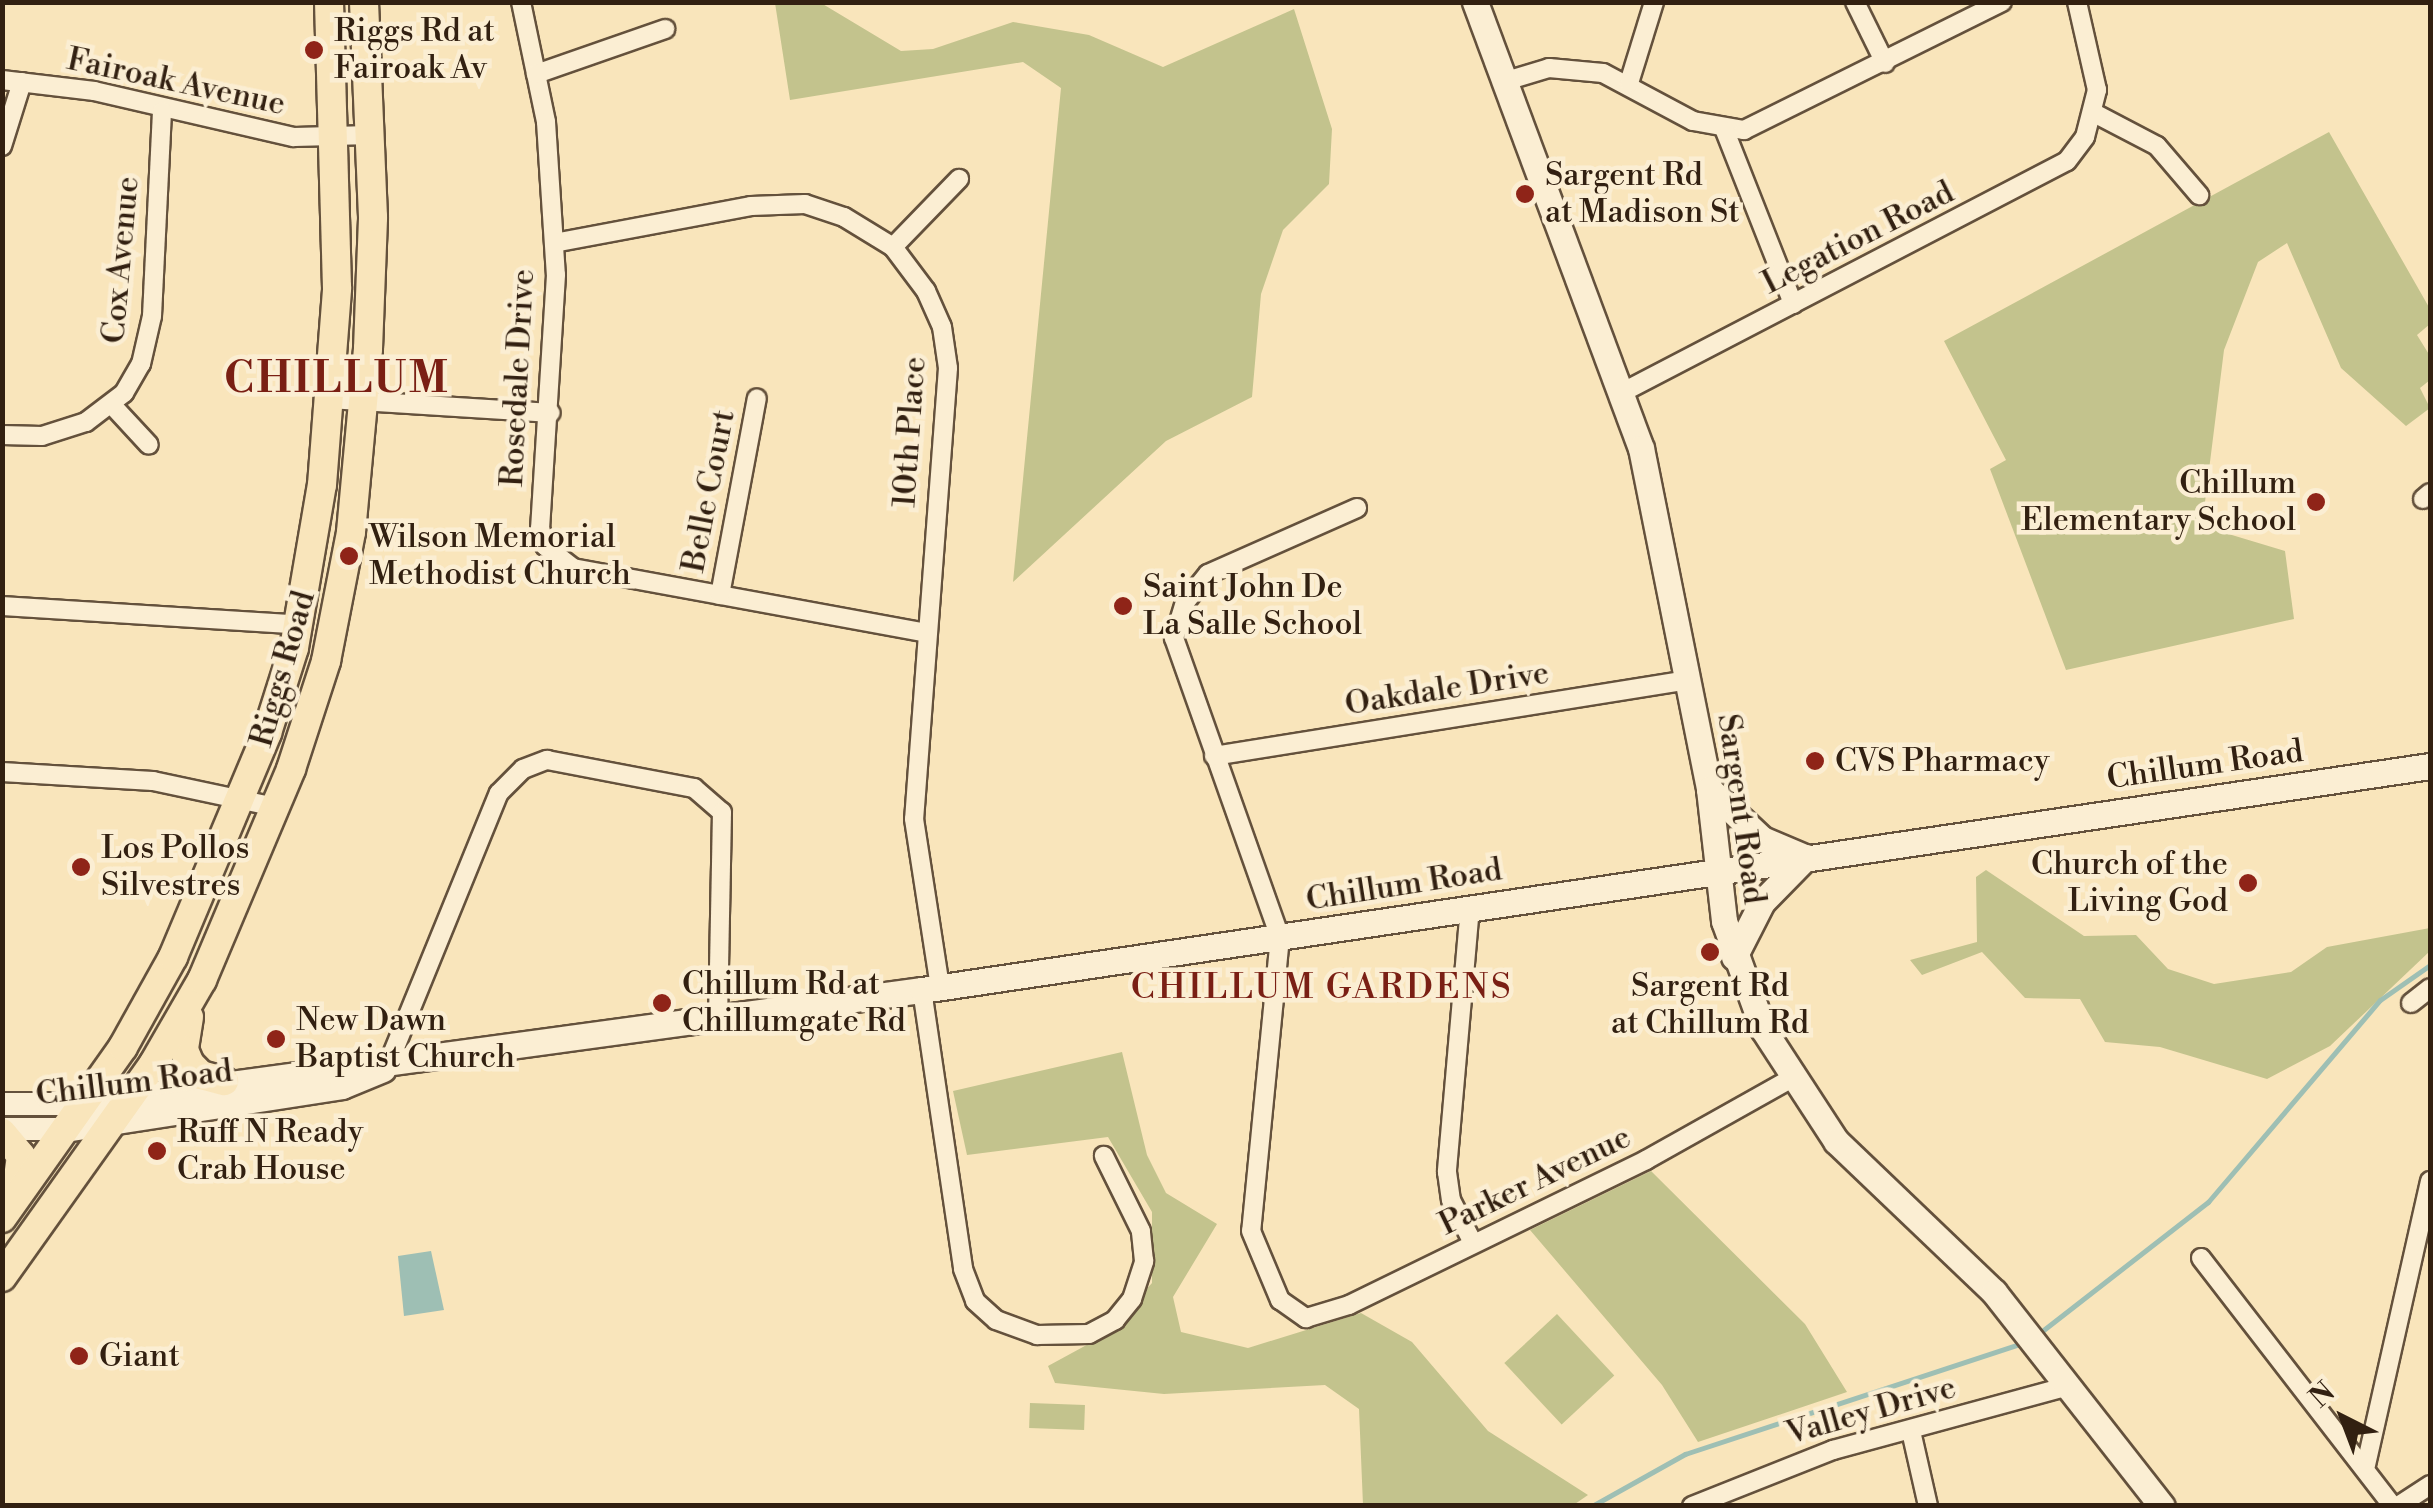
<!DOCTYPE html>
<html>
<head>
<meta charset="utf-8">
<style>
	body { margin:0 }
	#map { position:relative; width:2433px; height:1508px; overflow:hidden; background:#f9e5bb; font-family:"Libre Bodoni",serif }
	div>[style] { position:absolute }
	.green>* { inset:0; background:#c3c38d; transform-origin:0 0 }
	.water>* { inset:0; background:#9ebfb4 }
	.stream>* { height:5px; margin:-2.5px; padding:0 2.5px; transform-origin:2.5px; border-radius:2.5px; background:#9ebfb4 }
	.roads { filter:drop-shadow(2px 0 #64513c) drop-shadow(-2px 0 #64513c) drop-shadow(0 2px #64513c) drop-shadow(0 -2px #64513c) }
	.minor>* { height:18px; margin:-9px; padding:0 9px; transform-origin:9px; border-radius:9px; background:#fbeed3 }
	.tertiary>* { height:22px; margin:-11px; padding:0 11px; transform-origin:11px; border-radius:11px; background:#fbeed3 }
	.secondary>* { height:25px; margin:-12.5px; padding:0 12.5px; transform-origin:12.5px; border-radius:12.5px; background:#fbeed3 }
	.primary>* { height:28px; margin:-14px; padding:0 14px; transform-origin:14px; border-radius:14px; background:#f9e5bb }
	.dots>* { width:28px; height:28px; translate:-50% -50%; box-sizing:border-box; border:5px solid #fbeed3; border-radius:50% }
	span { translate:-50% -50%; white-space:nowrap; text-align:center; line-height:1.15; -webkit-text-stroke:9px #fbeed3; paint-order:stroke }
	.poi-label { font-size:32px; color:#322011 }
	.left { translate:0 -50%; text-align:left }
	.right { translate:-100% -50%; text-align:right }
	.street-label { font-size:32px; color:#322011 }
	.neighbourhood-label { font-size:35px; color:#7a1f14; letter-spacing:2.5px }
	.district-label { font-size:42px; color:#7a1f14; font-weight:700; letter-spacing:2.5px }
	.frame { position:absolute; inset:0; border:5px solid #322011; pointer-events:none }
	.north { position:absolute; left:2293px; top:1368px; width:100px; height:100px; -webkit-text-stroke:8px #fbeed3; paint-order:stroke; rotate:318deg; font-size:28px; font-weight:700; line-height:40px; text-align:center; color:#322011 }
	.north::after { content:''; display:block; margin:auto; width:35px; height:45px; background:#322011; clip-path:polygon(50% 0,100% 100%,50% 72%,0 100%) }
</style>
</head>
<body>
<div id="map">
	<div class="green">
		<i style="clip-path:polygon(775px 3px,821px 3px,901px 51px,933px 49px,1013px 22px,1089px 35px,1163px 67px,1294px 9px,1332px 129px,1329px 184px,1283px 230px,1261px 294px,1252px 397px,1166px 441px,1013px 582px,1061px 88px,1023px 62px,790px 100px)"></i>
		<i style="clip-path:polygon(2329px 132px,2430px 309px,2430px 324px,2417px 335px,2430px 356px,2430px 380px,2420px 388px,2430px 408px,2406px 426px,2341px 368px,2287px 243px,2258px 262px,2224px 350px,2202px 526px,2285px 551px,2294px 619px,2066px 670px,1990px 469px,2006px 460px,1944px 341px)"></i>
		<i style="clip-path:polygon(1986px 870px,2084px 936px,2136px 935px,2168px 969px,2214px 984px,2291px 972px,2327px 947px,2430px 928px,2430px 951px,2330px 1046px,2267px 1079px,2160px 1047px,2105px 1042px,2080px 999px,2025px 998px,1982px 952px,1922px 975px,1910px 960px,1977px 942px,1976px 877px)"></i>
		<i style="clip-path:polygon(1122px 1052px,1147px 1155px,1166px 1193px,1217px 1224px,1173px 1297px,1181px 1332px,1248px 1348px,1361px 1313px,1412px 1342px,1488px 1431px,1588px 1495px,1572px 1506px,1363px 1505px,1359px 1409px,1325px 1385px,1164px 1394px,1055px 1383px,1048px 1366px,1105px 1335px,1152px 1283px,1152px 1212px,1108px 1137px,967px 1155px,953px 1091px)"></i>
		<i style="clip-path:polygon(1651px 1171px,1805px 1324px,1847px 1392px,1698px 1442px,1662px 1385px,1530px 1230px)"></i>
		<i style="left:1557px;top:1314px;width:84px;height:72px;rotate:47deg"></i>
		<i style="left:1030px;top:1403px;width:55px;height:25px;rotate:2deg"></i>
	</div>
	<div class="water">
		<i style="clip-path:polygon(431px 1251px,444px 1310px,404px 1316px,398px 1256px)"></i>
	</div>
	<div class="stream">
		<i style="left:2037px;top:1335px;width:217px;rotate:-37.9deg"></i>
		<i style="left:2208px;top:1202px;width:265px;rotate:-49.6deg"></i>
		<i style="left:2380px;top:1000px;width:61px;rotate:-35deg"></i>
		<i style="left:1592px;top:1506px;width:107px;rotate:-29.2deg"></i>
		<i style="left:1685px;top:1454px;width:355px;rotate:-18.2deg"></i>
	</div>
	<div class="roads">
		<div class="minor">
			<i style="left:521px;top:2px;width:123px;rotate:78.2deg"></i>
			<i style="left:546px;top:122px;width:153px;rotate:86.3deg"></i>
			<i style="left:556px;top:275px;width:254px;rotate:93.6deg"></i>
			<i style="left:540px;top:528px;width:19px;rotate:74deg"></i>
			<i style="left:545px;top:546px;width:36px;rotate:38deg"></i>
			<i style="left:573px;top:568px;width:356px;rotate:10.4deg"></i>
			<i style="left:1855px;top:2px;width:68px;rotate:63.8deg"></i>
			<i style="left:536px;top:74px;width:137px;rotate:-19.2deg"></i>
			<i style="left:2px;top:80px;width:93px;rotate:6.8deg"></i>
			<i style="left:94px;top:91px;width:205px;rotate:13deg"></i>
			<i style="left:294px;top:137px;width:77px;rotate:-1.5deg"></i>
			<i style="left:1506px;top:81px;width:45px;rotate:-16.8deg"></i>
			<i style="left:1549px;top:68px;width:54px;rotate:5.3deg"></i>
			<i style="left:1603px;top:73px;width:102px;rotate:28.1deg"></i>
			<i style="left:1693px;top:121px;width:52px;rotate:10deg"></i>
			<i style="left:1744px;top:130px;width:288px;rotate:-26.4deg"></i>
			<i style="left:1629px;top:83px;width:85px;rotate:-72.8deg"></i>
			<i style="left:2094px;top:113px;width:71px;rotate:27.6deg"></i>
			<i style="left:2157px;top:146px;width:65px;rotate:49.4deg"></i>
			<i style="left:1725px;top:131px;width:186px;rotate:68.5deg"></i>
			<i style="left:2px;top:146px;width:67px;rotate:-72.6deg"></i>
			<i style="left:554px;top:243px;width:200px;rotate:-10.6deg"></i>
			<i style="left:751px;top:206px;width:54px;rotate:-2.1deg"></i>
			<i style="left:805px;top:204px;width:41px;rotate:18.4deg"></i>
			<i style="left:844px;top:217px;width:57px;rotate:31.5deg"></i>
			<i style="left:893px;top:247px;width:55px;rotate:53.1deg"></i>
			<i style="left:926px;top:291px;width:39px;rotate:66deg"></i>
			<i style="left:942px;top:327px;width:41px;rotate:81.7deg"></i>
			<i style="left:948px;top:368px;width:452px;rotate:94.3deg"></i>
			<i style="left:914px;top:819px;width:170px;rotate:81.2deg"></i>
			<i style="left:893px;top:247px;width:95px;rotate:-45.9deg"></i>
			<i style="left:1623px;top:392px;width:500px;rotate:-27.49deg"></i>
			<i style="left:2067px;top:161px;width:30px;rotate:-53deg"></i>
			<i style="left:2085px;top:137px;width:49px;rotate:-75.7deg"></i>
			<i style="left:2097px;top:90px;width:90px;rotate:-102.8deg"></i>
			<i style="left:330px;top:399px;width:221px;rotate:3.6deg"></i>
			<i style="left:112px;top:405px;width:54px;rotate:47.2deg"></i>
			<i style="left:2px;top:435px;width:40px;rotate:1.4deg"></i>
			<i style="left:42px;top:436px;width:46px;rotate:-17.7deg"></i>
			<i style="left:86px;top:422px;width:48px;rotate:-37.3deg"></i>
			<i style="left:124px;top:393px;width:34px;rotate:-60deg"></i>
			<i style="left:141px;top:364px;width:49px;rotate:-77.1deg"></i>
			<i style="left:152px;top:316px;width:205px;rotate:-87.2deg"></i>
			<i style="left:2423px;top:499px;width:9px;rotate:-41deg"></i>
			<i style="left:1357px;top:508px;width:163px;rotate:156.1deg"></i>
			<i style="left:1208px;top:574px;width:36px;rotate:129deg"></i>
			<i style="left:1185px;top:602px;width:38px;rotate:107deg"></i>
			<i style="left:1174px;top:638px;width:317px;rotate:70.5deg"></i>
			<i style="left:1280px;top:937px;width:295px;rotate:95.6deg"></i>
			<i style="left:1251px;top:1231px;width:75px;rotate:67.2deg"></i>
			<i style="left:1280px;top:1300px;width:32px;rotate:35deg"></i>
			<i style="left:1306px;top:1318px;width:45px;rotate:-16.8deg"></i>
			<i style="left:1349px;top:1305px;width:331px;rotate:-26deg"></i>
			<i style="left:1646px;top:1160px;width:167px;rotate:-29.3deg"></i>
			<i style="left:720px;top:595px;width:200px;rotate:-79.4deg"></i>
			<i style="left:2px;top:606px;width:299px;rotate:3.6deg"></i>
			<i style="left:1214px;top:756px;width:481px;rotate:-9.1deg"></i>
			<i style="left:2px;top:772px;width:151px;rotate:3.4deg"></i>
			<i style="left:153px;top:781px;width:125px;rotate:12deg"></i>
			<i style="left:1470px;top:907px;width:266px;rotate:95deg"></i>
			<i style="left:1447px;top:1172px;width:28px;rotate:82deg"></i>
			<i style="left:1451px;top:1200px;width:48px;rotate:62.9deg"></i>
			<i style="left:922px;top:990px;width:282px;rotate:81.6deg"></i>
			<i style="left:963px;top:1269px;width:34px;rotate:69deg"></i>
			<i style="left:975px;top:1301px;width:28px;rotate:42deg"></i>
			<i style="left:996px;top:1320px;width:44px;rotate:20.1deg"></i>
			<i style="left:1037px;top:1335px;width:52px;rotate:-1.1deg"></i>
			<i style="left:1089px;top:1334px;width:30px;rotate:-28deg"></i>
			<i style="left:1115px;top:1320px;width:27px;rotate:-51deg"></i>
			<i style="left:1132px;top:1299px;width:40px;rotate:-72deg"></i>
			<i style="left:1144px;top:1261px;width:30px;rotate:-96deg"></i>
			<i style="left:1141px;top:1231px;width:84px;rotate:-116.3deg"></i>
			<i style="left:2411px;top:1003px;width:24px;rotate:-38deg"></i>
			<i style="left:387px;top:1067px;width:296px;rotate:-67.8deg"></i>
			<i style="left:499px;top:793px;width:34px;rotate:-45deg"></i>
			<i style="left:523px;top:769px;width:26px;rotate:-21deg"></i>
			<i style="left:547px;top:760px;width:150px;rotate:10.8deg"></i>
			<i style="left:694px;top:788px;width:37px;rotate:41deg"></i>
			<i style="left:722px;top:812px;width:207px;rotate:91.1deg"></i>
			<i style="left:2201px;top:1258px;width:314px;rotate:52.3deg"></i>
			<i style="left:1911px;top:1431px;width:77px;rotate:77.2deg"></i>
			<i style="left:2366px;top:1465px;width:291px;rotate:-77.3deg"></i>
			<i style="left:1692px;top:1506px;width:152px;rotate:-21.7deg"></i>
			<i style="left:1833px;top:1450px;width:245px;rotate:-15.2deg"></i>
			<i style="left:2398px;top:1506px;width:38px;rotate:-33deg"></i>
		</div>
		<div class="tertiary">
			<i style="left:2px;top:1104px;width:82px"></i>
			<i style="left:2px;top:1129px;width:63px"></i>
		</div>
		<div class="secondary">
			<i style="left:1475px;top:2px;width:476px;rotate:69.6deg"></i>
			<i style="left:1641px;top:448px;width:348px;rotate:78.7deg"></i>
			<i style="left:1709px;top:789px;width:133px;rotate:83.5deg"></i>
			<i style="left:1724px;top:921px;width:115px;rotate:70.1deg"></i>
			<i style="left:1763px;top:1029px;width:134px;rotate:56.9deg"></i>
			<i style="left:1836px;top:1141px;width:219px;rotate:43.7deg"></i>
			<i style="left:1994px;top:1292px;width:272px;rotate:51.9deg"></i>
			<i style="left:1709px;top:789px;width:73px;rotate:43.3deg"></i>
			<i style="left:1762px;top:839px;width:43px;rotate:23deg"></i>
			<i style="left:1734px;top:957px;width:62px;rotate:-63deg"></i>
			<i style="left:1762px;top:902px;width:63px;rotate:-45.6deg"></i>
			<i style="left:84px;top:1104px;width:846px;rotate:-7.75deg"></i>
			<i style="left:922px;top:990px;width:1525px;rotate:-8.45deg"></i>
			<i style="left:65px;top:1129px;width:280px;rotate:-8.8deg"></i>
			<i style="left:342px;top:1086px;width:44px;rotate:-22.5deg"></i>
		</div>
		<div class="primary">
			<i style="left:189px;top:1017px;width:33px;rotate:99deg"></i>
			<i style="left:184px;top:1050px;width:15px;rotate:67deg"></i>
			<i style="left:190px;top:1064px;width:16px;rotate:45deg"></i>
			<i style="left:201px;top:1075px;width:24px;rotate:15deg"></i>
			<i style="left:2px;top:1133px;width:30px;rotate:50deg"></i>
			<i style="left:21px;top:1156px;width:36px;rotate:98deg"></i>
			<i style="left:2px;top:1218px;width:209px;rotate:-54.7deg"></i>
			<i style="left:123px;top:1047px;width:103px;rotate:-60.9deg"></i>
			<i style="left:173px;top:957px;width:243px;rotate:-67.2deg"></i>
			<i style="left:267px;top:733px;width:89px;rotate:-72.4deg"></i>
			<i style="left:294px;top:648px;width:165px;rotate:-80.3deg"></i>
			<i style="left:322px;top:485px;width:198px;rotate:-85.6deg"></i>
			<i style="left:337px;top:288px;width:286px;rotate:-91.6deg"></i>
			<i style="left:2px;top:1277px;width:262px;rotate:-54.6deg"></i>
			<i style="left:154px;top:1063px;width:96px;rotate:-60deg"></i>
			<i style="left:202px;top:980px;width:229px;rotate:-67.1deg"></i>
			<i style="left:291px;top:769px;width:114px;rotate:-72deg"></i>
			<i style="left:326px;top:661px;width:131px;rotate:-79deg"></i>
			<i style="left:351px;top:532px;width:184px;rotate:-84.7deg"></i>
			<i style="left:368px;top:349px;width:132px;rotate:-87.8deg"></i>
			<i style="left:373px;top:217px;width:215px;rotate:-92.4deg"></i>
		</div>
	</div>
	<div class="dots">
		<i style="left:314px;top:50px;background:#8f2418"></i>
		<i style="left:1525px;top:194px;background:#8f2418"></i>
		<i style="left:2316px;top:502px;background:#8f2418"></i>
		<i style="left:349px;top:556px;background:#8f2418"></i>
		<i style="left:1123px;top:606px;background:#8f2418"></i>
		<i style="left:1815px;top:761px;background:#8f2418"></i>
		<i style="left:81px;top:867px;background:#8f2418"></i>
		<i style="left:2248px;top:883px;background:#8f2418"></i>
		<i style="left:1710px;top:952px;background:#8f2418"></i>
		<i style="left:662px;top:1003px;background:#8f2418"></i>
		<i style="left:276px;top:1039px;background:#8f2418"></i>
		<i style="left:157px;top:1151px;background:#8f2418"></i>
		<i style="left:79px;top:1356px;background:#8f2418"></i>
	</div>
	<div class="poi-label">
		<span class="left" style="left:334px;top:50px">Riggs Rd at<br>Fairoak Av</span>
		<span class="left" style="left:1545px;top:194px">Sargent Rd<br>at Madison St</span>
		<span class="right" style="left:2296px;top:502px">Chillum<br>Elementary School</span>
		<span class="left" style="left:369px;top:556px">Wilson Memorial<br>Methodist Church</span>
		<span class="left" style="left:1143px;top:606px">Saint John De<br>La Salle School</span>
		<span class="left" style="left:1835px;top:761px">CVS Pharmacy</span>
		<span class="left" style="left:101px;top:867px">Los Pollos<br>Silvestres</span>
		<span class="right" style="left:2228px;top:883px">Church of the<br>Living God</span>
		<span class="left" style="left:682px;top:1003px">Chillum Rd at<br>Chillumgate Rd</span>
		<span style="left:1710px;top:1005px">Sargent Rd<br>at Chillum Rd</span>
		<span class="left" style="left:296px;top:1039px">New Dawn<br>Baptist Church</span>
		<span class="left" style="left:177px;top:1151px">Ruff N Ready<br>Crab House</span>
		<span class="left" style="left:99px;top:1356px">Giant</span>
	</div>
	<div class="street-label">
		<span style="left:176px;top:82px;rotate:12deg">Fairoak Avenue</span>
		<span style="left:1858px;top:238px;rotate:-27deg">Legation Road</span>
		<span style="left:121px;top:260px;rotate:-85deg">Cox Avenue</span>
		<span style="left:518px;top:378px;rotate:-87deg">Rosedale Drive</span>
		<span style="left:910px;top:432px;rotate:-86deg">10th Place</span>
		<span style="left:709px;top:491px;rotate:-79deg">Belle Court</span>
		<span style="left:283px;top:669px;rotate:-74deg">Riggs Road</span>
		<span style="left:1447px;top:689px;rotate:-9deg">Oakdale Drive</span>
		<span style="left:2205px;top:765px;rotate:-8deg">Chillum Road</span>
		<span style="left:1741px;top:809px;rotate:82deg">Sargent Road</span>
		<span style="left:1404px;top:885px;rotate:-9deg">Chillum Road</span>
		<span style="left:134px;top:1083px;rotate:-7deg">Chillum Road</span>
		<span style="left:1535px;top:1181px;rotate:-26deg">Parker Avenue</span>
		<span style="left:1871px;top:1411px;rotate:-16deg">Valley Drive</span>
	</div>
	<div class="neighbourhood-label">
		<span style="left:1322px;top:988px">CHILLUM GARDENS</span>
	</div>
	<div class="district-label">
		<span style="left:337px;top:380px">CHILLUM</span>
	</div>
	<div class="frame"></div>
	<div class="north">N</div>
</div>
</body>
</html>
